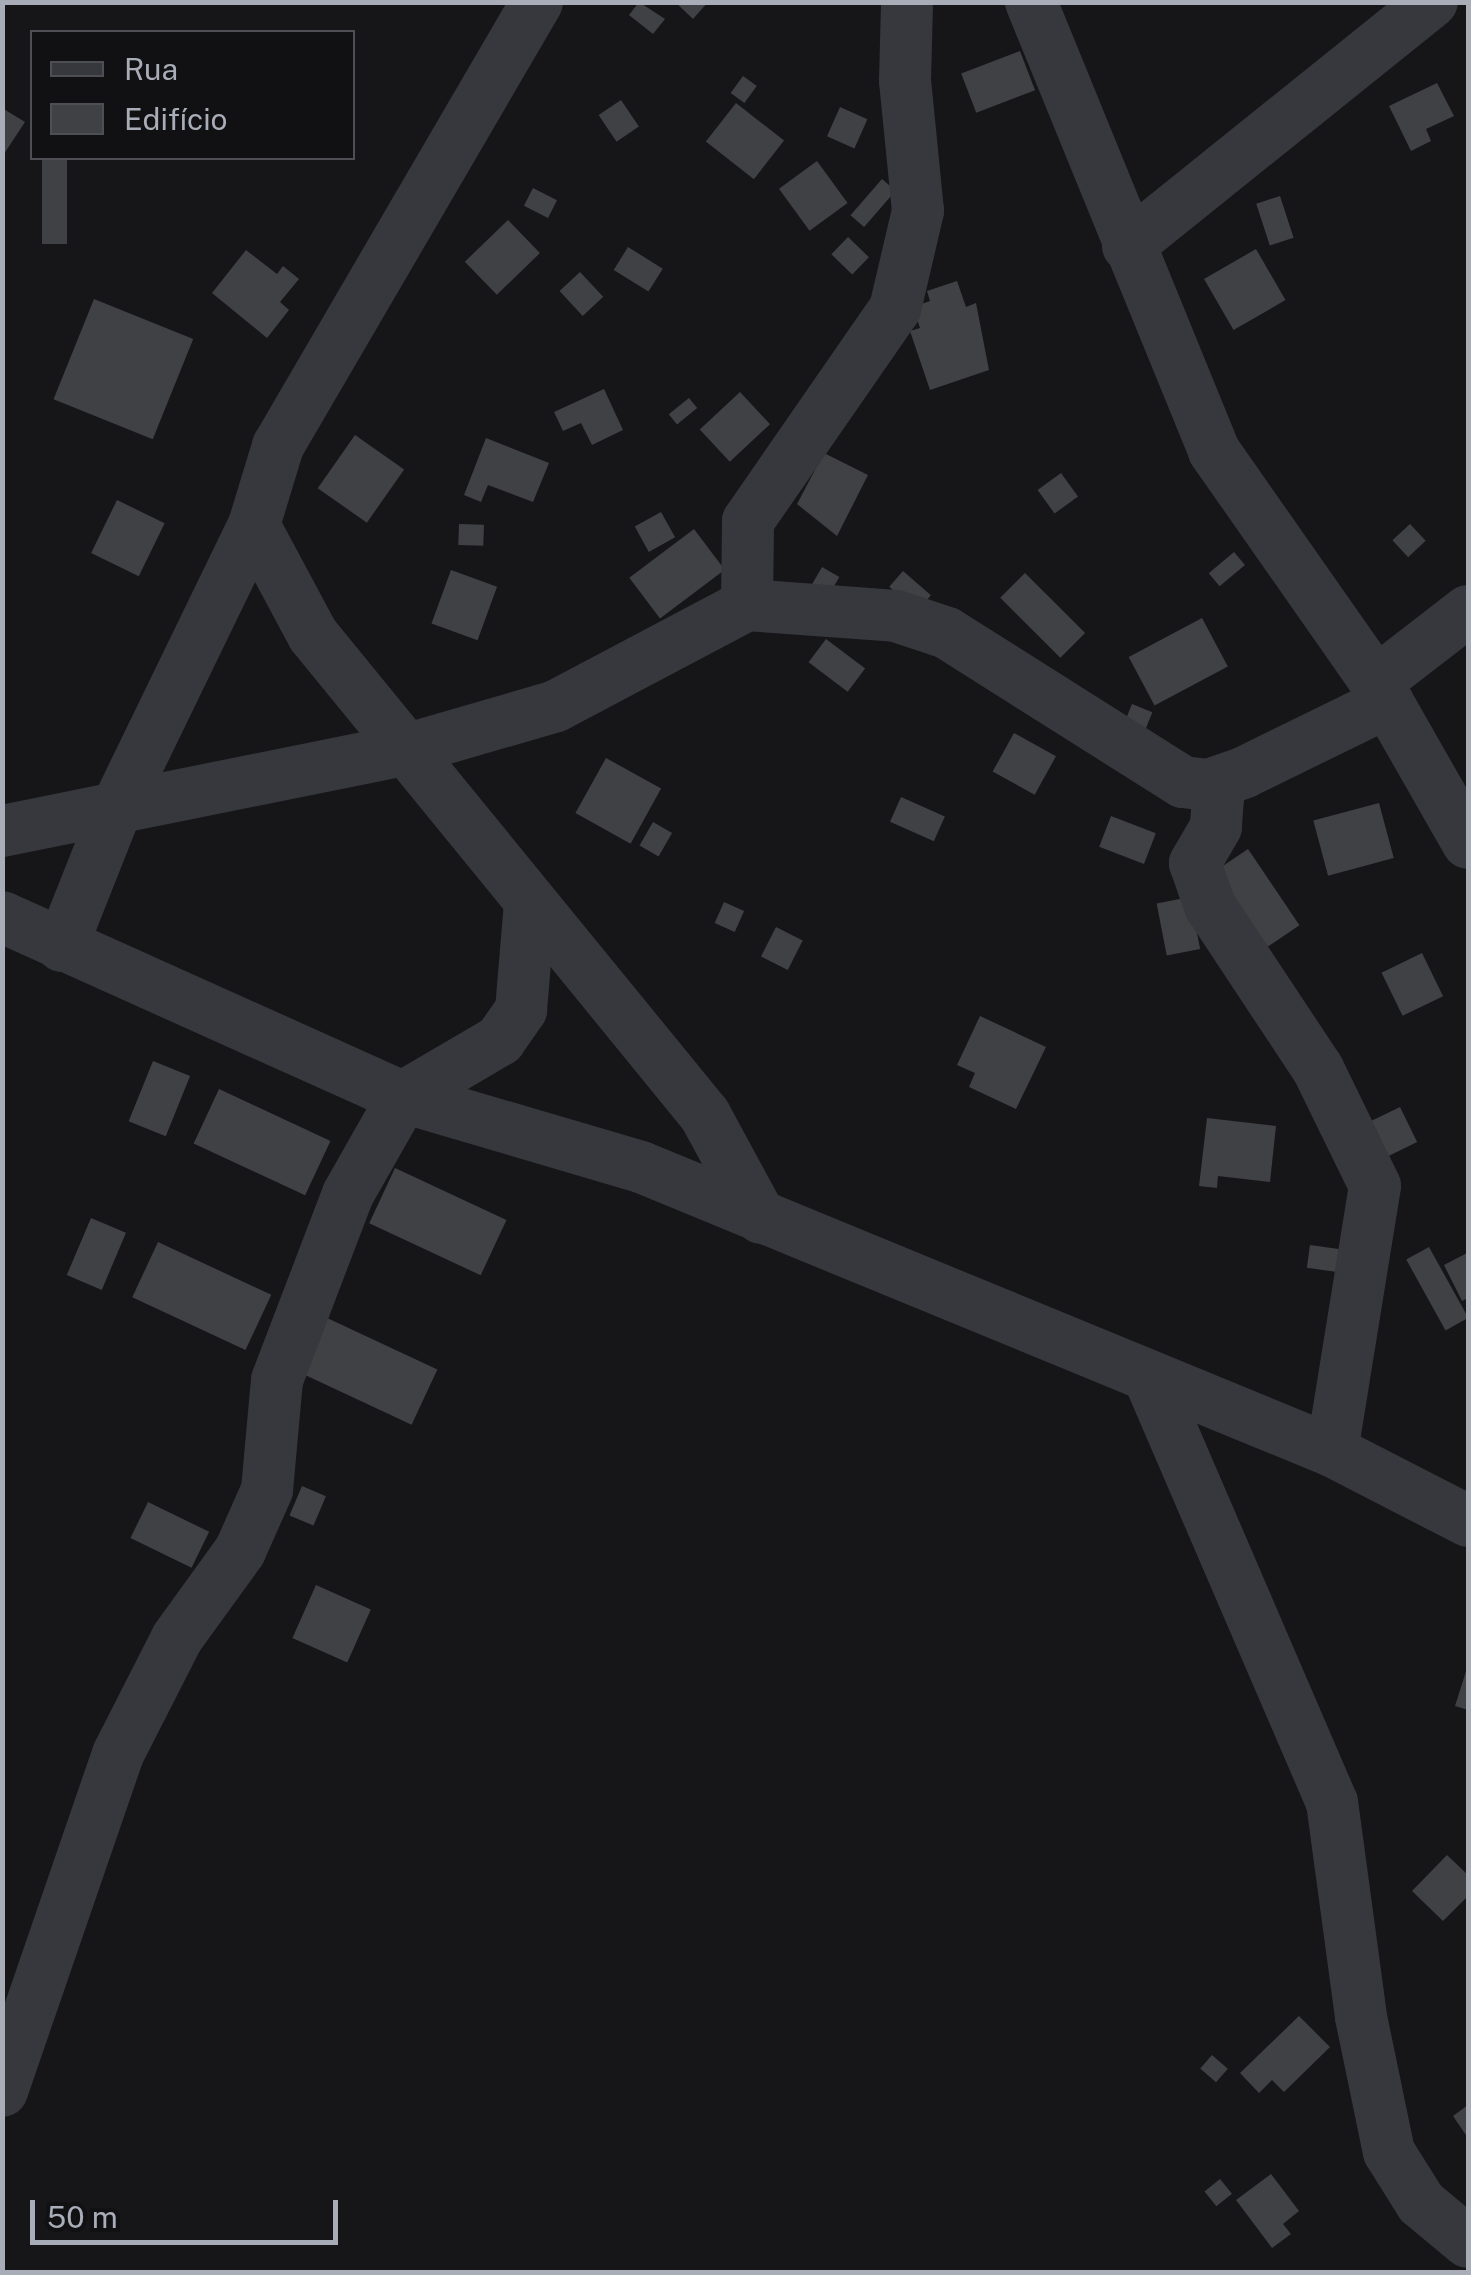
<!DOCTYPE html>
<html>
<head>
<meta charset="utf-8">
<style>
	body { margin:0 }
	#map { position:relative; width:1471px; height:2275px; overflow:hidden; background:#161618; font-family:"Public Sans",sans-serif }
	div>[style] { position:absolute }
	.building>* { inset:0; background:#404145; transform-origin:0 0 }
	.minor>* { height:52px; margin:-26px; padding:0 26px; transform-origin:26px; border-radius:26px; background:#37383d }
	span { translate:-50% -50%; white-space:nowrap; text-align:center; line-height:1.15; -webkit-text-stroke:10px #111113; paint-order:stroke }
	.frame { position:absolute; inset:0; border:5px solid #a8adb8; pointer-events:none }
	.legend { position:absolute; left:30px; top:30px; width:325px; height:130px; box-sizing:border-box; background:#111113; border:2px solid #4d4f55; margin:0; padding:12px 18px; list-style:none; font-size:30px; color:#a8adb8 }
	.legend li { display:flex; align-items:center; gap:20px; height:50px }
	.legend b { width:50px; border:2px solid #4d4f55 }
	.scale { position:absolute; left:30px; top:2200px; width:308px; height:45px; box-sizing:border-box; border:5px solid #a8adb8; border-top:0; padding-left:12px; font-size:30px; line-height:35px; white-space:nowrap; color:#a8adb8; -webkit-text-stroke:8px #111113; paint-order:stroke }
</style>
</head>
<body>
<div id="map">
	<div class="building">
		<i style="clip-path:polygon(639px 2px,665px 19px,653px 34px,629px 15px)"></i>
		<i style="clip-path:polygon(675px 2px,708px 2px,693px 19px)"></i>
		<i style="left:1020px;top:51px;width:42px;height:63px;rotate:69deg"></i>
		<i style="left:743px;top:76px;width:17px;height:21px;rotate:36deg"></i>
		<i style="clip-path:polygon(1437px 83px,1454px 116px,1426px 129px,1431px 141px,1411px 151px,1389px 106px)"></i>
		<i style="left:621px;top:100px;width:32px;height:27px;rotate:56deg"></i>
		<i style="left:736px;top:103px;width:61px;height:49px;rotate:38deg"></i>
		<i style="left:840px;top:107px;width:30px;height:32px;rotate:24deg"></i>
		<i style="clip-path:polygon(2px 108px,25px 122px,2px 157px)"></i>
		<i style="left:42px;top:158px;width:25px;height:86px"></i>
		<i style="left:817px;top:161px;width:52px;height:47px;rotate:54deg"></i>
		<i style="left:882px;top:179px;width:18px;height:48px;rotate:41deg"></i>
		<i style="left:533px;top:188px;width:27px;height:20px;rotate:27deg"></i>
		<i style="left:1280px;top:196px;width:44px;height:25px;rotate:72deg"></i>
		<i style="left:508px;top:220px;width:46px;height:60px;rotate:46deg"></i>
		<i style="left:848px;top:237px;width:29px;height:24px;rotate:44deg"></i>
		<i style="left:628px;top:247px;width:41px;height:27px;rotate:32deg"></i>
		<i style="left:1256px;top:249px;width:59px;height:60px;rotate:60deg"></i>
		<i style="clip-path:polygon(246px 250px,277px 274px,283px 266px,299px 279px,280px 302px,289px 310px,267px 338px,212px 293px)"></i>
		<i style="left:580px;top:272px;width:34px;height:28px;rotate:47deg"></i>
		<i style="clip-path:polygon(957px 281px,966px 307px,976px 303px,989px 370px,930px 390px,910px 331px,920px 328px,913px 307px,930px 301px,927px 291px)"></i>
		<i style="left:94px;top:299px;width:107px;height:108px;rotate:22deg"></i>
		<i style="clip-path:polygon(604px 389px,623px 430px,592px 445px,581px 423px,563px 431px,554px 412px)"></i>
		<i style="left:740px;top:392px;width:44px;height:55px;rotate:47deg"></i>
		<i style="left:689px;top:398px;width:13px;height:26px;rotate:51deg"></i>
		<i style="left:355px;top:435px;width:60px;height:65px;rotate:35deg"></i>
		<i style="clip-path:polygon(486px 438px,549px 463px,533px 502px,488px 485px,481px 502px,464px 495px)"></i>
		<i style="clip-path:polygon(824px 453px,868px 475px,837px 536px,797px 504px)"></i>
		<i style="left:1061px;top:473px;width:29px;height:29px;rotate:54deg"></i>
		<i style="left:117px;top:500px;width:53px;height:59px;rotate:26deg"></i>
		<i style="left:661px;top:512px;width:29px;height:30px;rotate:61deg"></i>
		<i style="left:459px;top:524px;width:25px;height:21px;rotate:2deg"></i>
		<i style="left:1410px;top:524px;width:23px;height:24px;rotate:47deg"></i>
		<i style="left:694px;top:529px;width:51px;height:81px;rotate:53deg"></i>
		<i style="left:1234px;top:552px;width:17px;height:33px;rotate:50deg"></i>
		<i style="left:822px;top:567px;width:20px;height:26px;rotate:30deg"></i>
		<i style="left:451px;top:570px;width:49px;height:57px;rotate:20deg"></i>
		<i style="left:903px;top:571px;width:37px;height:21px;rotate:41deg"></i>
		<i style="left:1025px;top:573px;width:85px;height:35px;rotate:45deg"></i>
		<i style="left:1202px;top:618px;width:55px;height:83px;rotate:62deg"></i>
		<i style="left:826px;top:639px;width:49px;height:29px;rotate:37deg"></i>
		<i style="left:1132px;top:704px;width:22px;height:18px;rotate:22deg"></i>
		<i style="left:1014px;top:733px;width:48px;height:44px;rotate:29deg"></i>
		<i style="left:606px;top:758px;width:63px;height:63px;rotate:29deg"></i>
		<i style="left:901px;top:797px;width:48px;height:27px;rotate:24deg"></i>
		<i style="left:1379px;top:803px;width:57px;height:68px;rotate:75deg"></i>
		<i style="left:1111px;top:816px;width:48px;height:33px;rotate:21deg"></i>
		<i style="left:653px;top:822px;width:22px;height:27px;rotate:30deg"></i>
		<i style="left:1248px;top:849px;width:92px;height:47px;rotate:56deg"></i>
		<i style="left:1190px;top:897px;width:53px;height:34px;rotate:79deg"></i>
		<i style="left:724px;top:902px;width:22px;height:23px;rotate:24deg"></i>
		<i style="left:776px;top:927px;width:30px;height:33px;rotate:27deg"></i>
		<i style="left:1422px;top:953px;width:48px;height:45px;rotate:64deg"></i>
		<i style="clip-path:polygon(980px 1016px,1046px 1047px,1016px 1109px,969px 1087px,975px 1073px,957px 1065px)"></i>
		<i style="left:153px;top:1061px;width:40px;height:65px;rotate:22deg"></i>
		<i style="left:219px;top:1089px;width:123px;height:60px;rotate:25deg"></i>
		<i style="left:1400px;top:1107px;width:39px;height:43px;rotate:64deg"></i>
		<i style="clip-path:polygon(1207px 1118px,1276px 1126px,1270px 1182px,1218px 1176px,1217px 1188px,1199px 1186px)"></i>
		<i style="left:395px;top:1168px;width:123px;height:61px;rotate:25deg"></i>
		<i style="left:91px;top:1218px;width:38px;height:62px;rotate:23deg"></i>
		<i style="left:158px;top:1242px;width:125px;height:61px;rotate:25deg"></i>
		<i style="left:1310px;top:1245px;width:29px;height:23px;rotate:8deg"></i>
		<i style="left:1429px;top:1247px;width:81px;height:26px;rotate:61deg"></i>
		<i style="clip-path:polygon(1467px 1253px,1468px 1298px,1462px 1301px,1444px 1265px)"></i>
		<i style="left:325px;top:1317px;width:124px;height:61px;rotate:25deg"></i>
		<i style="left:302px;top:1486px;width:26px;height:32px;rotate:23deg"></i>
		<i style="left:148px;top:1502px;width:68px;height:40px;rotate:26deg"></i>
		<i style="left:316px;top:1585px;width:60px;height:58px;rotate:24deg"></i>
		<i style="clip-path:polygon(1468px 1665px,1468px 1710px,1455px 1706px)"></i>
		<i style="clip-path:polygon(1447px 1855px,1468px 1875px,1468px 1896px,1443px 1921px,1412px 1891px)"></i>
		<i style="clip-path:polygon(1299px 2016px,1330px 2047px,1284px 2092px,1272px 2080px,1259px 2093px,1240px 2073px)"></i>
		<i style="left:1212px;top:2055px;width:21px;height:18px;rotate:41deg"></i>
		<i style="clip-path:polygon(1468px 2105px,1468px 2138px,1453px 2116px)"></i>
		<i style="clip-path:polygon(1271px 2174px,1299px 2211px,1283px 2224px,1291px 2234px,1272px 2248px,1236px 2200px)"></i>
		<i style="left:1220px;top:2179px;width:19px;height:20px;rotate:51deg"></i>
	</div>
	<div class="minor">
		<i style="left:1031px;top:2px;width:485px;rotate:67.8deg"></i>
		<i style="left:1214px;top:451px;width:282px;rotate:55deg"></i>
		<i style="left:1376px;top:682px;width:185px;rotate:60.3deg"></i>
		<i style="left:1128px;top:246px;width:390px;rotate:-38.8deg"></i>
		<i style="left:254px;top:525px;width:125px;rotate:61.8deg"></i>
		<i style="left:313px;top:635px;width:620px;rotate:50.76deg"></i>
		<i style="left:705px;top:1115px;width:117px;rotate:61.5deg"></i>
		<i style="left:747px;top:605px;width:84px;rotate:-89.3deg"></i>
		<i style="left:748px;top:521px;width:258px;rotate:-55.3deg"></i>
		<i style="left:895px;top:309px;width:101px;rotate:-76.8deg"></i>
		<i style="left:918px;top:211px;width:131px;rotate:-95.7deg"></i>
		<i style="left:905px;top:81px;width:79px;rotate:-88.5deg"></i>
		<i style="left:1376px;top:682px;width:116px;rotate:-37.7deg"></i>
		<i style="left:1208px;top:785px;width:16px;rotate:50deg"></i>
		<i style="left:1218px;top:797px;width:30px;rotate:94deg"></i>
		<i style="left:1216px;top:827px;width:42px;rotate:120.3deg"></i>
		<i style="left:1195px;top:863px;width:46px;rotate:70.8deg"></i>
		<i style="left:1210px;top:906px;width:196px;rotate:56.5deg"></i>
		<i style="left:1318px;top:1069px;width:130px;rotate:64deg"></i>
		<i style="left:1375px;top:1186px;width:268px;rotate:99.2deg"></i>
		<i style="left:2px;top:831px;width:411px;rotate:-11.4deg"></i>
		<i style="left:405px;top:750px;width:157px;rotate:-16.2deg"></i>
		<i style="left:556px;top:706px;width:216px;rotate:-27.9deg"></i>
		<i style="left:747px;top:605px;width:149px;rotate:4.2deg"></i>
		<i style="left:896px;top:616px;width:54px;rotate:18.4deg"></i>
		<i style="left:947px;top:633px;width:279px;rotate:32.3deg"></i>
		<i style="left:1183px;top:782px;width:25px;rotate:7deg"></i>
		<i style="left:1208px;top:785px;width:39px;rotate:-19deg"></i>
		<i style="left:1245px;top:772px;width:159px;rotate:-26.1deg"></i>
		<i style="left:2px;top:917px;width:440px;rotate:24.2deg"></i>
		<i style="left:403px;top:1097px;width:248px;rotate:16.4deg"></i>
		<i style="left:641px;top:1167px;width:747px;rotate:22.34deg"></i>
		<i style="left:1332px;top:1451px;width:153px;rotate:27.2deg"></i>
		<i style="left:62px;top:946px;width:149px;rotate:-68.4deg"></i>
		<i style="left:117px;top:807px;width:314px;rotate:-64.1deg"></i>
		<i style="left:254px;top:525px;width:83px;rotate:-73.1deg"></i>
		<i style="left:278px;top:446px;width:514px;rotate:-59.74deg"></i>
		<i style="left:1150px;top:1380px;width:460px;rotate:66.7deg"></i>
		<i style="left:1332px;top:1802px;width:217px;rotate:82.3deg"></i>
		<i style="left:1361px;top:2017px;width:138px;rotate:78.3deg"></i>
		<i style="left:1389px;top:2152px;width:60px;rotate:57.9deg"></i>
		<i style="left:1421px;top:2203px;width:61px;rotate:39.7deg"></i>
		<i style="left:2px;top:2091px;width:356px;rotate:-71deg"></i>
		<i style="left:118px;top:1754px;width:130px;rotate:-63deg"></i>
		<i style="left:177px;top:1638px;width:107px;rotate:-54.1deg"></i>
		<i style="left:240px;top:1551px;width:67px;rotate:-66.1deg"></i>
		<i style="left:267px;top:1490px;width:110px;rotate:-84.8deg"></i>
		<i style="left:277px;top:1380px;width:199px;rotate:-69.1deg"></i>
		<i style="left:348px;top:1194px;width:112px;rotate:-60.4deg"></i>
		<i style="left:403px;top:1097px;width:113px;rotate:-30.4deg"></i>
		<i style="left:500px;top:1040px;width:37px;rotate:-55deg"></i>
		<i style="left:521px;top:1010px;width:107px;rotate:-85.2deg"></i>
	</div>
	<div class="frame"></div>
	<ul class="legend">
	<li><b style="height:12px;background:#37383d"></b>Rua</li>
	<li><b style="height:28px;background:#404145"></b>Edifício</li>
	</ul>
	<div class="scale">50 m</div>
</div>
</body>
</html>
